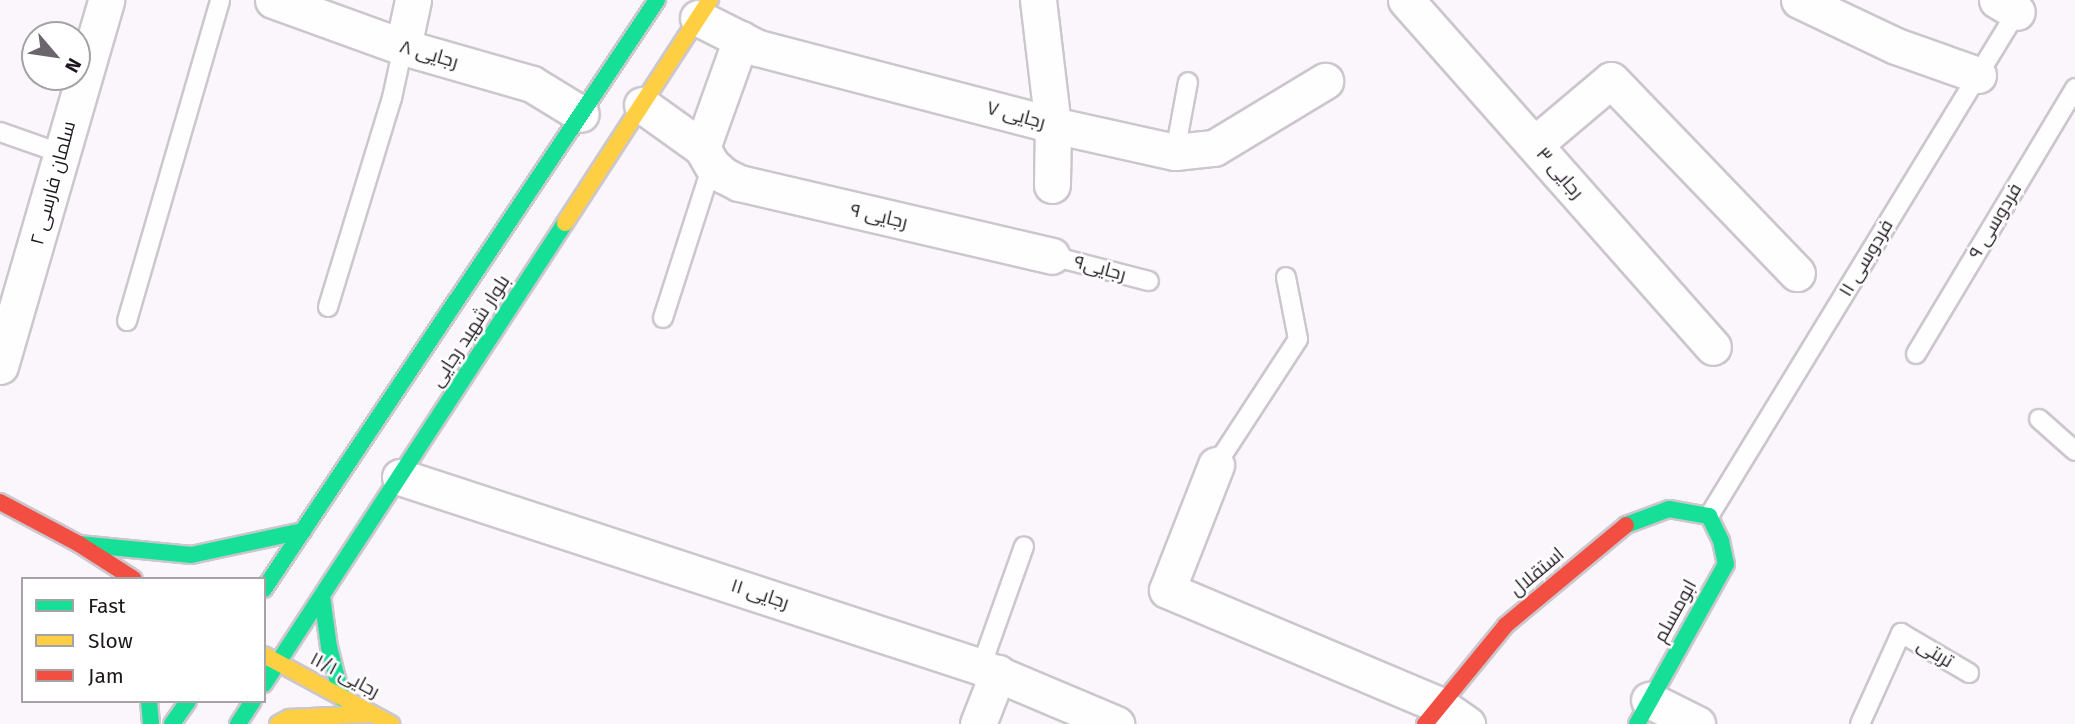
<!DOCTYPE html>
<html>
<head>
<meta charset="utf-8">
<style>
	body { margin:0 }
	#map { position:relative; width:2075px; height:724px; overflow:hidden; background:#fbf5fc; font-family:"Fira Sans",Cairo,sans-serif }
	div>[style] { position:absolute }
	.roads { filter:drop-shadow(2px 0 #ccc6cd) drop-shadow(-2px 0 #ccc6cd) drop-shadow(0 2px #ccc6cd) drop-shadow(0 -2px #ccc6cd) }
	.lane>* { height:18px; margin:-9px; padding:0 9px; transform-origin:9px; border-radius:9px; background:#fefeff }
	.street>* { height:35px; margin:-17.5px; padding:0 17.5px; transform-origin:17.5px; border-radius:17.5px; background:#fefeff }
	.fast>* { height:16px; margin:-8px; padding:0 8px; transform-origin:8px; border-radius:8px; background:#16e098 }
	.slow>* { height:16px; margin:-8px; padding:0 8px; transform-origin:8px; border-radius:8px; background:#ffcf43 }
	.jam>* { height:16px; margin:-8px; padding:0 8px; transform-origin:8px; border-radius:8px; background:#f24e42 }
	span { translate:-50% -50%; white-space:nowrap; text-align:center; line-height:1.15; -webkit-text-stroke:5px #fff; paint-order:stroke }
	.street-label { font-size:19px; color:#1d181e }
	.legend { position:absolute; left:21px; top:577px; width:245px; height:126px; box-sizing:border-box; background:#fff; border:2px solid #a5a3a5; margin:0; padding:9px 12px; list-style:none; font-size:21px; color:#1d181e }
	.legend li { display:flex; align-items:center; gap:14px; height:35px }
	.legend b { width:35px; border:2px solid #a5a3a5 }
	.north { position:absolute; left:21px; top:21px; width:70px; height:70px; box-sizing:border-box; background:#fff; border:2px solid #a5a3a5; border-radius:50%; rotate:119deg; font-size:19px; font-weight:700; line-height:28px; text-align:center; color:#1d181e }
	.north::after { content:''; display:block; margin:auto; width:24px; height:32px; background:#6b656c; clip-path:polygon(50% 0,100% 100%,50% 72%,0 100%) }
</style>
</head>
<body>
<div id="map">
	<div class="roads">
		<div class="lane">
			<i style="left:0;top:132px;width:64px;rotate:19.3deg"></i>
			<i style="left:1175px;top:152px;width:71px;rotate:-79.5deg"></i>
			<i style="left:1052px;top:256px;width:100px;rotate:14.5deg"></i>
			<i style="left:328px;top:307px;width:219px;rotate:-73deg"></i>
			<i style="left:392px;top:98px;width:52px;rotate:-77.8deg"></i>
			<i style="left:663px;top:318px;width:161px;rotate:-72.2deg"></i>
			<i style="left:127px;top:321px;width:334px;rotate:-73.8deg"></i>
			<i style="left:1916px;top:354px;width:310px;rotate:-59.1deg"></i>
			<i style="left:2039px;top:419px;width:48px;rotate:41.6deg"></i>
			<i style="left:1216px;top:465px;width:150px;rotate:-56.9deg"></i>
			<i style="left:1298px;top:339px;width:63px;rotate:-101deg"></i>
			<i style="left:1709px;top:516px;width:595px;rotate:-58.61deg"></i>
			<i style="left:981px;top:667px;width:128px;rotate:-70.4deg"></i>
			<i style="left:1860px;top:724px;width:100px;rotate:-65.7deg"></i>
			<i style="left:1901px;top:633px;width:79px;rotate:30.5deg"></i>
		</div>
		<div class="street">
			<i style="left:273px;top:0;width:138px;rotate:19.9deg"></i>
			<i style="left:403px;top:47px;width:134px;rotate:16deg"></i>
			<i style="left:532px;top:84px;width:57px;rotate:31.5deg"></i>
			<i style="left:1038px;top:0;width:126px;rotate:83.2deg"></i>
			<i style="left:1053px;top:125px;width:60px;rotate:91deg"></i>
			<i style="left:1406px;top:0;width:463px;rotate:48.5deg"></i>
			<i style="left:1799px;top:0;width:107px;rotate:25.4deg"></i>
			<i style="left:1896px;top:46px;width:87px;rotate:19.5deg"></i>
			<i style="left:1997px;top:0;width:23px;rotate:31deg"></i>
			<i style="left:698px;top:18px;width:67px;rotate:26.6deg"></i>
			<i style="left:758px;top:48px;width:305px;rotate:14.6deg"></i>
			<i style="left:1053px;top:125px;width:125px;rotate:12.5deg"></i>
			<i style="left:1175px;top:152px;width:39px;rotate:-6deg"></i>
			<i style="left:1214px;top:148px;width:130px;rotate:-31.1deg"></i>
			<i style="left:741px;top:39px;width:116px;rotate:109.7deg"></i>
			<i style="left:702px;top:148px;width:20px;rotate:60deg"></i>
			<i style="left:712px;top:165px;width:15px;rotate:42deg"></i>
			<i style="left:723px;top:175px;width:18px;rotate:27deg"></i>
			<i style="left:739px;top:183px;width:321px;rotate:13.1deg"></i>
			<i style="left:403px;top:47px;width:48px;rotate:-78deg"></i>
			<i style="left:642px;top:105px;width:74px;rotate:35.6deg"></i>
			<i style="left:1535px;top:144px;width:99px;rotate:-40.1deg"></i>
			<i style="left:1611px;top:80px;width:268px;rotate:46.1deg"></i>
			<i style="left:0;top:366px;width:381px;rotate:-73.8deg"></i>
			<i style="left:1216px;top:465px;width:134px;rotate:111.4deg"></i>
			<i style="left:1167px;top:590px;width:298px;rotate:22.9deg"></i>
			<i style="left:1441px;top:706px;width:32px;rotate:35deg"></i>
			<i style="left:400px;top:477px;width:611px;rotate:18.11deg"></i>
			<i style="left:981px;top:667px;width:147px;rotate:22.9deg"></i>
			<i style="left:1649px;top:700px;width:54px;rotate:26.6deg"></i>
			<i style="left:978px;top:724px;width:55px;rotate:-68.6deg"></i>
		</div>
		<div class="fast">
			<i style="left:1626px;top:525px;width:46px;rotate:-20.4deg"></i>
			<i style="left:1669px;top:509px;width:41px;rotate:9.9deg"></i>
			<i style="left:1709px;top:516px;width:28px;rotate:64deg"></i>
			<i style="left:1721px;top:541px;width:24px;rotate:78deg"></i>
			<i style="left:1726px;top:564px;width:183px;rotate:119.1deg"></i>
			<i style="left:79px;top:544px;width:113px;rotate:5.6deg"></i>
			<i style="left:191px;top:555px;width:115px;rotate:-12.1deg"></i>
			<i style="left:264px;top:589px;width:708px;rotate:-56.29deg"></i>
			<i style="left:322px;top:596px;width:51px;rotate:82.2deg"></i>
			<i style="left:329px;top:647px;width:53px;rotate:75.7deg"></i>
			<i style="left:264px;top:684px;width:551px;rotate:-56.86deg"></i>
			<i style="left:149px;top:701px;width:23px;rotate:85deg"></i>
			<i style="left:172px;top:724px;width:28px;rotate:-55deg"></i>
			<i style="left:238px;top:724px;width:27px;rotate:-57deg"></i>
		</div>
		<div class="slow">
			<i style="left:565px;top:223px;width:266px;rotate:-57deg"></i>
			<i style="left:264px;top:655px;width:145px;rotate:28.5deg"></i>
			<i style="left:278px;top:724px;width:13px;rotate:-29deg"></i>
			<i style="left:289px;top:718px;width:83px;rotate:-2.8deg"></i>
		</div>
		<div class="jam">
			<i style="left:0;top:502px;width:89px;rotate:28deg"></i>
			<i style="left:79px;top:544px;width:65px;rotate:32.5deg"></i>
			<i style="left:1425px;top:724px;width:128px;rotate:-50.7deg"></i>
			<i style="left:1506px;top:625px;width:156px;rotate:-39.8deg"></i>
		</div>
	</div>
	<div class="street-label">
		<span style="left:429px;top:54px;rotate:16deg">رجایی ۸</span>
		<span style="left:1016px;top:115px;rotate:15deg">رجایی ۷</span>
		<span style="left:1560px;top:173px;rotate:49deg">رجایی ۳</span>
		<span style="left:53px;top:183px;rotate:-75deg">سلمان فارسی ۲</span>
		<span style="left:879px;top:216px;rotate:13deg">رجایی ۹</span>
		<span style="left:1995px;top:221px;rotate:-59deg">فردوسی ۹</span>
		<span style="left:1866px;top:258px;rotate:-59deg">فردوسی ۱۱</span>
		<span style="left:1100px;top:268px;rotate:15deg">رجایی۹</span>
		<span style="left:470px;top:331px;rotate:-57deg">بلوار شهید رجایی</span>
		<span style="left:1537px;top:572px;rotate:-40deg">استقلال</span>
		<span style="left:760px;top:594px;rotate:18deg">رجایی ۱۱</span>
		<span style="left:1675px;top:611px;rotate:-61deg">ابومسلم</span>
		<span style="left:1935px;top:653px;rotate:31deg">تربتی</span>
		<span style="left:345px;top:675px;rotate:28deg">رجایی ۱۱/۱</span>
	</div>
	<ul class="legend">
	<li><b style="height:9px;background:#16e098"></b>Fast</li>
	<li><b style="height:9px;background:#ffcf43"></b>Slow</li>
	<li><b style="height:9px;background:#f24e42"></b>Jam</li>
	</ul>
	<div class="north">N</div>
</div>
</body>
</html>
